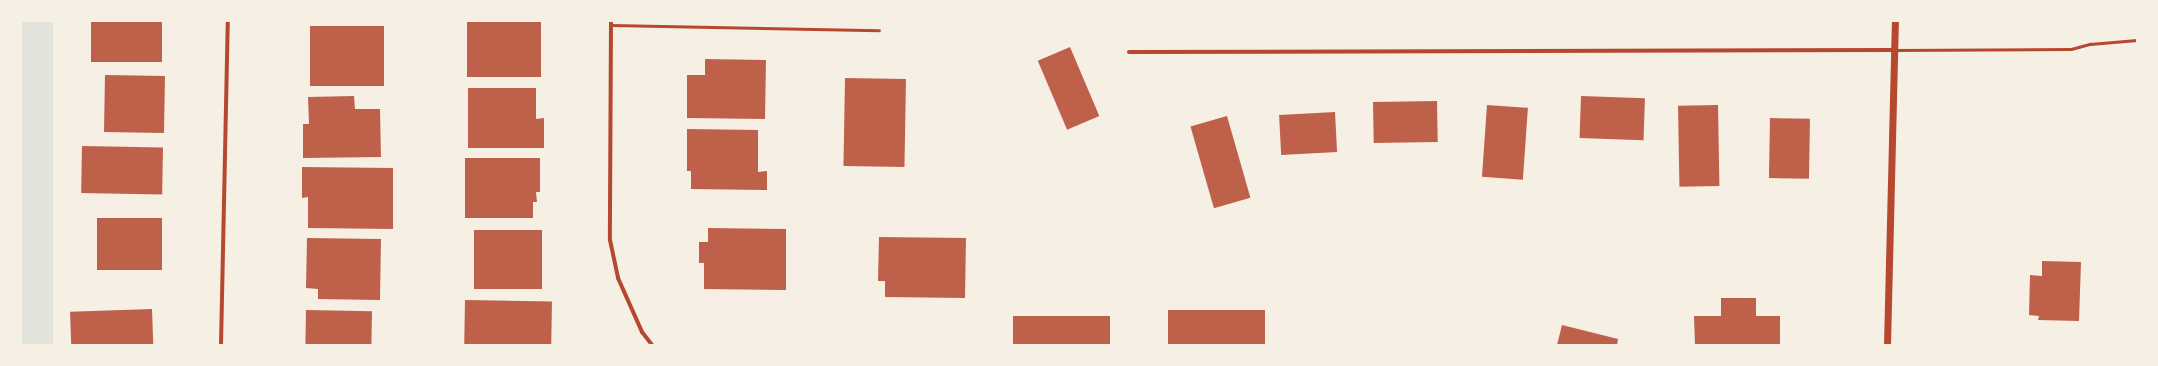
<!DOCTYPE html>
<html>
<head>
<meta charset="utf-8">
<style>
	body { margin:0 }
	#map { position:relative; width:2158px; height:366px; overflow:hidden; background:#f6efe4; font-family:"Asap Condensed",sans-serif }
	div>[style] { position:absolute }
	.green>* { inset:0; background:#e2e4dc; transform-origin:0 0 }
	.building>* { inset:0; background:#bf614a; transform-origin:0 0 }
	.service>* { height:3px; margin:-1.5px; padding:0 1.5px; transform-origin:1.5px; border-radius:1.5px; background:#b5482f }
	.minor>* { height:4px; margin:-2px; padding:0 2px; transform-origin:2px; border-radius:2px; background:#b5482f }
	.tertiary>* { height:7px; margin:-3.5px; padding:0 3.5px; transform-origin:3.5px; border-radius:3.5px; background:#b5482f }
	span { translate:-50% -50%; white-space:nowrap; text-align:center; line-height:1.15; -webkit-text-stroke:4px #f6efe4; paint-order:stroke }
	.frame { position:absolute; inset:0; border:22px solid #f6efe4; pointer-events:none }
</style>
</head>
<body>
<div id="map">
	<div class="green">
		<i style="left:21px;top:21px;width:32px;height:324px"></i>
	</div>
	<div class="building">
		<i style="left:91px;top:21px;width:71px;height:41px"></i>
		<i style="left:467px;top:21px;width:74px;height:56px"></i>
		<i style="left:310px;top:26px;width:74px;height:60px"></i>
		<i style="left:1070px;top:47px;width:75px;height:35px;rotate:67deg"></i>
		<i style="clip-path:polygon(705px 59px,766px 60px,765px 119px,687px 118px,687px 75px,705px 75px)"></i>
		<i style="left:105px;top:75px;width:60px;height:57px;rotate:1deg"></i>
		<i style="left:845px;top:78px;width:61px;height:88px;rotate:1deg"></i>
		<i style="clip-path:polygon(468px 88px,536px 88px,536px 119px,544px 118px,544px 148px,468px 148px)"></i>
		<i style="clip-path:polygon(354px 96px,355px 109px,380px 109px,381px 157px,303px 158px,303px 124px,309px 124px,308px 97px)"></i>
		<i style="left:1581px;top:96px;width:64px;height:42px;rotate:2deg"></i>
		<i style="left:1437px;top:101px;width:41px;height:64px;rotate:89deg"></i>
		<i style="left:1487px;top:105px;width:41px;height:72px;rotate:4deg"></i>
		<i style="left:1718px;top:105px;width:81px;height:40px;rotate:89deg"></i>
		<i style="left:1335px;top:112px;width:40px;height:56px;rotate:87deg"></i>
		<i style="left:1227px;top:116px;width:85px;height:38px;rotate:74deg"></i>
		<i style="left:1770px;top:118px;width:40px;height:60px;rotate:1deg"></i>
		<i style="clip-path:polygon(687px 129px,758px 130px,758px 172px,767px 171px,767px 190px,691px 189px,691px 171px,687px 171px)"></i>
		<i style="left:82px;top:146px;width:81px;height:47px;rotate:1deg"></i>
		<i style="clip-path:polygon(465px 158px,540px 158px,540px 192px,536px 192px,537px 202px,533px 202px,533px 218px,465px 218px)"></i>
		<i style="clip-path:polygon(302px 167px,393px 168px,393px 229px,308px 228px,308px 197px,302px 198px)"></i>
		<i style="left:97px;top:218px;width:65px;height:52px"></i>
		<i style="clip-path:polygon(708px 228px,786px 229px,786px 290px,704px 289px,704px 263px,699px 263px,699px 242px,708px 242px)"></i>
		<i style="left:474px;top:230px;width:68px;height:59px"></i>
		<i style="clip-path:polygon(879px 237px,966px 238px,965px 298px,885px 297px,885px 281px,878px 281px)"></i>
		<i style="clip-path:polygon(307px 238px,381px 239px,380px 300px,318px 299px,318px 289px,306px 288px)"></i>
		<i style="clip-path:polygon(2042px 261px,2081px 262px,2079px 321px,2038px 320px,2039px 316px,2029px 315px,2030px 275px,2042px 276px)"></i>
		<i style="clip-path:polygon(1721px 298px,1756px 298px,1756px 316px,1780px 316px,1780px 345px,1695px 345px,1694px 316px,1721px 316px)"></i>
		<i style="left:465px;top:300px;width:87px;height:45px;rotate:1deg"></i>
		<i style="left:152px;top:309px;width:36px;height:82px;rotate:88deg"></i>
		<i style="left:306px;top:310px;width:66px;height:35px;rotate:1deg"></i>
		<i style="left:1168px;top:310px;width:97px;height:35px"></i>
		<i style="left:1013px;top:316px;width:97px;height:29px"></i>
		<i style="clip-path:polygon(1562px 325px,1618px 339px,1617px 345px,1557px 345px)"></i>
	</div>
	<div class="service">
		<i style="left:611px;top:25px;width:268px;rotate:1.1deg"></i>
		<i style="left:1895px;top:50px;width:176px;rotate:-0.3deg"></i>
		<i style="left:2071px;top:49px;width:20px;rotate:-15deg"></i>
		<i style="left:2090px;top:44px;width:47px;rotate:-4.9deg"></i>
	</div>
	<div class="minor">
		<i style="left:611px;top:21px;width:219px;rotate:90.3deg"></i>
		<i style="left:610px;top:240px;width:39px;rotate:78deg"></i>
		<i style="left:618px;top:278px;width:59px;rotate:66deg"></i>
		<i style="left:642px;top:332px;width:16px;rotate:52deg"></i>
		<i style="left:1129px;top:52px;width:765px;rotate:-0.15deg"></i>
		<i style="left:221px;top:345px;width:324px;rotate:-88.8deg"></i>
	</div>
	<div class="tertiary">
		<i style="left:1887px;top:345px;width:324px;rotate:-88.6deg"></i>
	</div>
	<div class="frame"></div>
</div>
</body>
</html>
